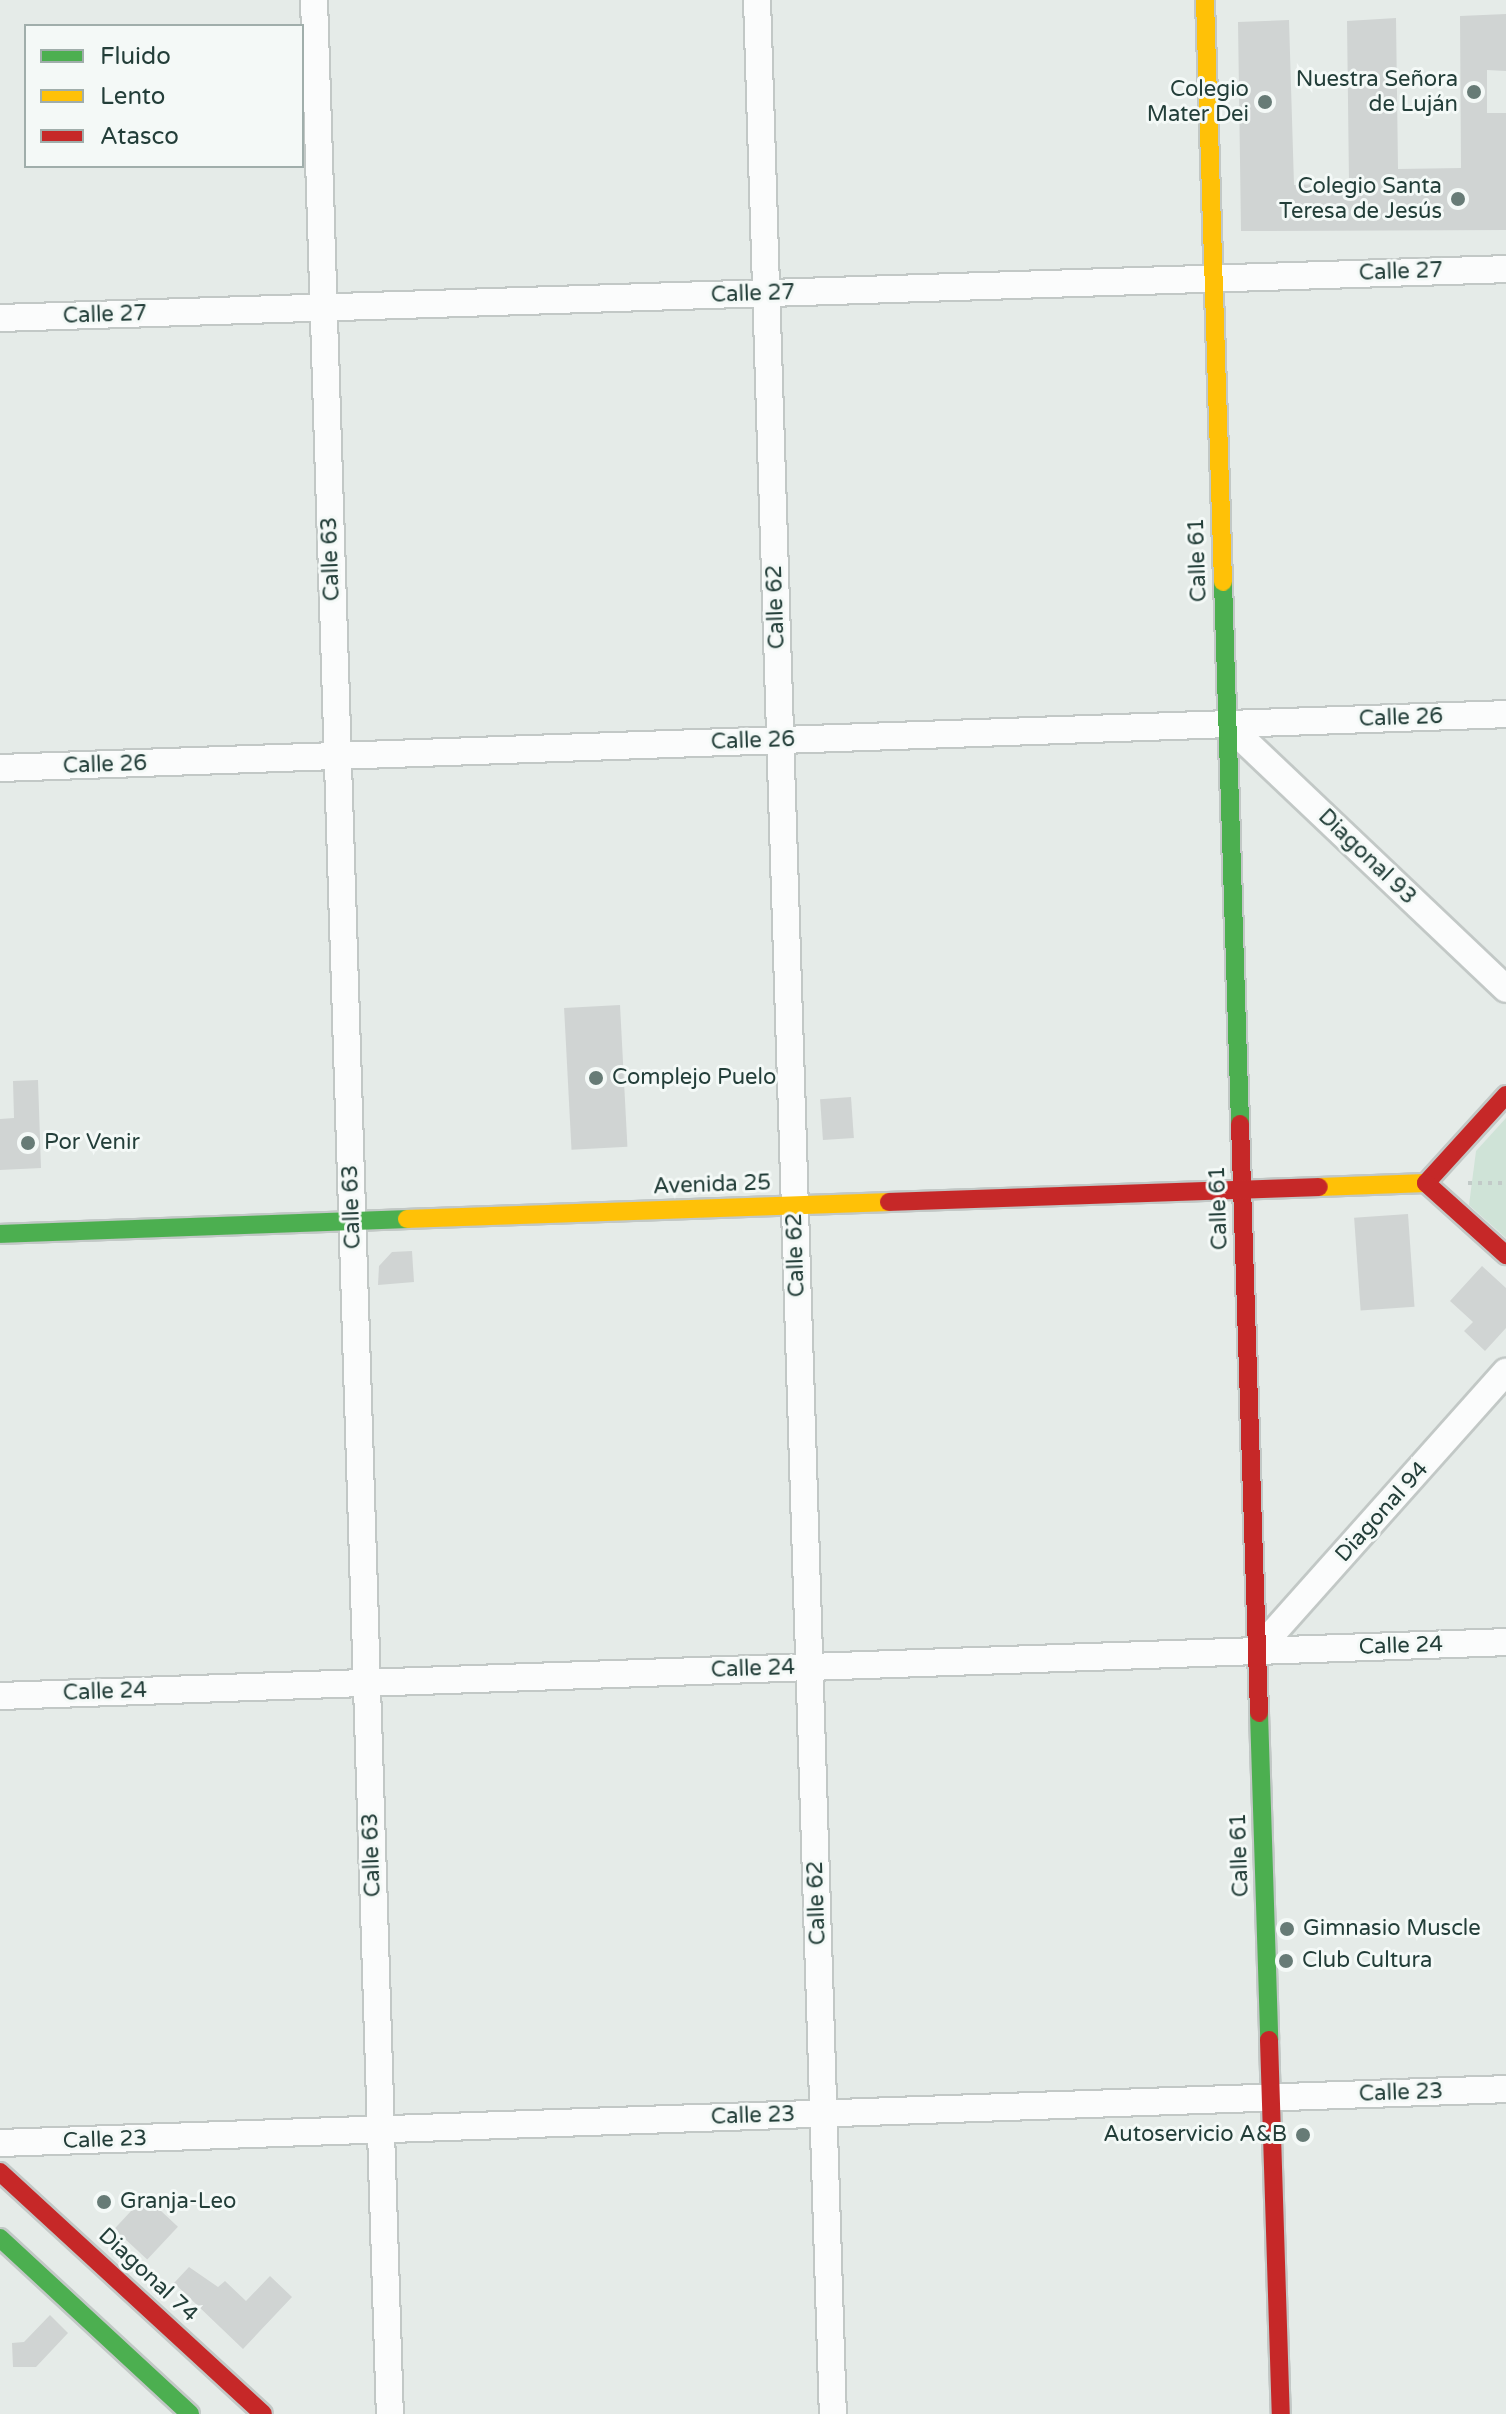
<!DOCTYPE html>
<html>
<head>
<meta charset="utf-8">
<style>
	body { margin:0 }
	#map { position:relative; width:1506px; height:2414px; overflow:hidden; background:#e5ebe8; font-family:"Varela Round",sans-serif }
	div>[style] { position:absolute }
	.green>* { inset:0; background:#cfe3d7 }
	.building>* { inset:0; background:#d0d4d3; transform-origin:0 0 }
	.path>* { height:4px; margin-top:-2px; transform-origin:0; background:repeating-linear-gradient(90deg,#c2cac8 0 4px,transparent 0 10px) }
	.roads { filter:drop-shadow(2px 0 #c2c8c6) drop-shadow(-2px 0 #c2c8c6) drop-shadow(0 2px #c2c8c6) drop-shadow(0 -2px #c2c8c6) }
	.street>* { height:26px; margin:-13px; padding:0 13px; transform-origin:13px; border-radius:13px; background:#fbfcfc }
	.fast>* { height:18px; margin:-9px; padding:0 9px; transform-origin:9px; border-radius:9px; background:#4caf50 }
	.slow>* { height:18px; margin:-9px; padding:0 9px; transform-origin:9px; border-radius:9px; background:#ffc107 }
	.jam>* { height:18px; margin:-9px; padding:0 9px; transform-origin:9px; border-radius:9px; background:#c62828 }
	.dots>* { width:22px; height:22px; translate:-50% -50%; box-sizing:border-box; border:4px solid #f4f9f7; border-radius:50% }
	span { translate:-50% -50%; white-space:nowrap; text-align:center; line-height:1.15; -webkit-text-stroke:6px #f4f9f7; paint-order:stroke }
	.poi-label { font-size:22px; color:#233e39 }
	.right { translate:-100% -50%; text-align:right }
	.left { translate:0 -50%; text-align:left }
	.street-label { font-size:22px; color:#233e39 }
	.legend { position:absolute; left:24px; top:24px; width:280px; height:144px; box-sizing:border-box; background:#f4f9f7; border:2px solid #a0aeab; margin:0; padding:10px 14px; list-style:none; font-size:24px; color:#233e39 }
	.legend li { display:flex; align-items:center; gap:16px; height:40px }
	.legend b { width:40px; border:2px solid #a0aeab }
</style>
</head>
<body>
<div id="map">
	<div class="green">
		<i style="clip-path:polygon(1506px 1118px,1506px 1238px,1469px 1205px,1476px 1151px)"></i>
	</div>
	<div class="building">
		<i style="clip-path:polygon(1506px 14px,1506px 71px,1487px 70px,1487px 113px,1506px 113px,1506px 230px,1241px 231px,1238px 22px,1289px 20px,1294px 185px,1349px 183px,1347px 21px,1396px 18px,1398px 169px,1461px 168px,1460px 16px)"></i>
		<i style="left:620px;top:1005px;width:142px;height:56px;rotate:87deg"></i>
		<i style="clip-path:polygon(38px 1080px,41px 1168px,0 1170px,0 1119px,14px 1118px,13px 1081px)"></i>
		<i style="left:851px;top:1097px;width:41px;height:31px;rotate:86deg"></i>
		<i style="left:1408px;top:1214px;width:93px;height:54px;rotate:86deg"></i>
		<i style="clip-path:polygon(412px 1251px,414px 1282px,378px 1285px,379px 1266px,392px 1252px)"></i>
		<i style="clip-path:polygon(1482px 1266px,1506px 1288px,1506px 1328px,1485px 1351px,1464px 1331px,1473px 1322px,1450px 1301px)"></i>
		<i style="left:145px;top:2196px;width:45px;height:45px;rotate:43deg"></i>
		<i style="clip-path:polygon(189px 2267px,218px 2287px,225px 2281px,246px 2301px,270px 2276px,292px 2297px,243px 2349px,174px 2283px)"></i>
		<i style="clip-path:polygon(50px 2315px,68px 2333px,36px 2367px,13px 2367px,12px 2343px,24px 2342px)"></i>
	</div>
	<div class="path">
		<i style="left:1468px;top:1183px;width:38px"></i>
	</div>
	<div class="roads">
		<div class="street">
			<i style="left:314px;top:0;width:2415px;rotate:88.2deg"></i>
			<i style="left:757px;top:0;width:2415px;rotate:88.2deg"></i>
			<i style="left:0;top:318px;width:1507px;rotate:-1.86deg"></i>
			<i style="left:1228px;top:725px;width:383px;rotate:43.5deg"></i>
			<i style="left:0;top:768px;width:1507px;rotate:-2.05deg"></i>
			<i style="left:1257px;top:1651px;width:374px;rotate:-48.3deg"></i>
			<i style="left:0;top:1696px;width:1507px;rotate:-2.05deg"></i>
			<i style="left:0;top:2143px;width:1507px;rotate:-2.05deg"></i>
		</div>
		<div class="fast">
			<i style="left:1223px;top:582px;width:542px;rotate:88.2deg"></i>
			<i style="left:0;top:1234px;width:407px;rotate:-2.1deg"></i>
			<i style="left:1259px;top:1713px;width:327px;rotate:88.2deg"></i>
			<i style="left:0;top:2238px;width:259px;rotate:42.8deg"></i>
		</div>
		<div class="slow">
			<i style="left:1205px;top:0;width:582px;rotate:88.23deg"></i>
			<i style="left:1319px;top:1187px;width:107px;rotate:-2.1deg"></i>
			<i style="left:407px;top:1219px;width:482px;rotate:-2deg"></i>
		</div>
		<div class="jam">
			<i style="left:1240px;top:1124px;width:589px;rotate:88.15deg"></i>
			<i style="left:1426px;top:1183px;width:119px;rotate:-47.7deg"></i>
			<i style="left:1426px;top:1183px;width:108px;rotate:42deg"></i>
			<i style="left:889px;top:1202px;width:430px;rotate:-2deg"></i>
			<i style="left:1269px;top:2040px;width:374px;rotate:88.2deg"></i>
			<i style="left:0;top:2172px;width:357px;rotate:42.6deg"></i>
		</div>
	</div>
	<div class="dots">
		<i style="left:1474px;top:92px;background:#677b76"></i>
		<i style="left:1265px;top:102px;background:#677b76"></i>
		<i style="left:1458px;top:199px;background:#677b76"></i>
		<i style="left:596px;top:1078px;background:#677b76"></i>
		<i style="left:28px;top:1143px;background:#677b76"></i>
		<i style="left:1287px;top:1929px;background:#677b76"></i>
		<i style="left:1286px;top:1961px;background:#677b76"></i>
		<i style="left:1303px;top:2135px;background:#677b76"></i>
		<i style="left:104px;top:2202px;background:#677b76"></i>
	</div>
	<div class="poi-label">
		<span class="right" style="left:1458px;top:92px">Nuestra Señora<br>de Luján</span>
		<span class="right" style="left:1249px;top:102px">Colegio<br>Mater Dei</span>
		<span class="right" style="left:1442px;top:199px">Colegio Santa<br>Teresa de Jesús</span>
		<span class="left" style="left:612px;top:1078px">Complejo Puelo</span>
		<span class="left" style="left:44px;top:1143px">Por Venir</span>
		<span class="left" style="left:1303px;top:1929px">Gimnasio Muscle</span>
		<span class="left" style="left:1302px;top:1961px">Club Cultura</span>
		<span class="right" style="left:1287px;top:2135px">Autoservicio A&amp;B</span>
		<span class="left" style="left:120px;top:2202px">Granja-Leo</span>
	</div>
	<div class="street-label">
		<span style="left:1401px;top:272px;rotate:-2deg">Calle 27</span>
		<span style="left:753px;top:294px;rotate:-2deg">Calle 27</span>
		<span style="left:105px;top:315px;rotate:-2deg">Calle 27</span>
		<span style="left:331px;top:559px;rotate:-92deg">Calle 63</span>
		<span style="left:1198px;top:560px;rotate:-92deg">Calle 61</span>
		<span style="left:776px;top:607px;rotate:-92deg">Calle 62</span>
		<span style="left:1401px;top:718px;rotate:-2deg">Calle 26</span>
		<span style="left:753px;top:741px;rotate:-2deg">Calle 26</span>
		<span style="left:105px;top:765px;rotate:-2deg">Calle 26</span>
		<span style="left:1367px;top:857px;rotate:44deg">Diagonal 93</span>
		<span style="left:712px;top:1185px;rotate:-2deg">Avenida 25</span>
		<span style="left:352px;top:1207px;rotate:-92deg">Calle 63</span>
		<span style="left:1219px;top:1208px;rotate:-92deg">Calle 61</span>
		<span style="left:796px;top:1255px;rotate:-92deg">Calle 62</span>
		<span style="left:1382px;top:1512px;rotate:-48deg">Diagonal 94</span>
		<span style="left:1401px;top:1646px;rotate:-2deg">Calle 24</span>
		<span style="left:753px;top:1669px;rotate:-2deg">Calle 24</span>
		<span style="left:105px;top:1692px;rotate:-2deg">Calle 24</span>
		<span style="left:372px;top:1855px;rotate:-92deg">Calle 63</span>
		<span style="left:1240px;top:1855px;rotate:-92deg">Calle 61</span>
		<span style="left:817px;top:1903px;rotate:-92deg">Calle 62</span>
		<span style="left:1401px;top:2093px;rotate:-2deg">Calle 23</span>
		<span style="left:753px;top:2116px;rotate:-2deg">Calle 23</span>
		<span style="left:105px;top:2140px;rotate:-2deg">Calle 23</span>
		<span style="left:148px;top:2275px;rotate:43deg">Diagonal 74</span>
	</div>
	<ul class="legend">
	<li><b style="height:10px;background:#4caf50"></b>Fluido</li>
	<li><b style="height:10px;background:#ffc107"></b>Lento</li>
	<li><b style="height:10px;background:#c62828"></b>Atasco</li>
	</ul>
</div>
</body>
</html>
